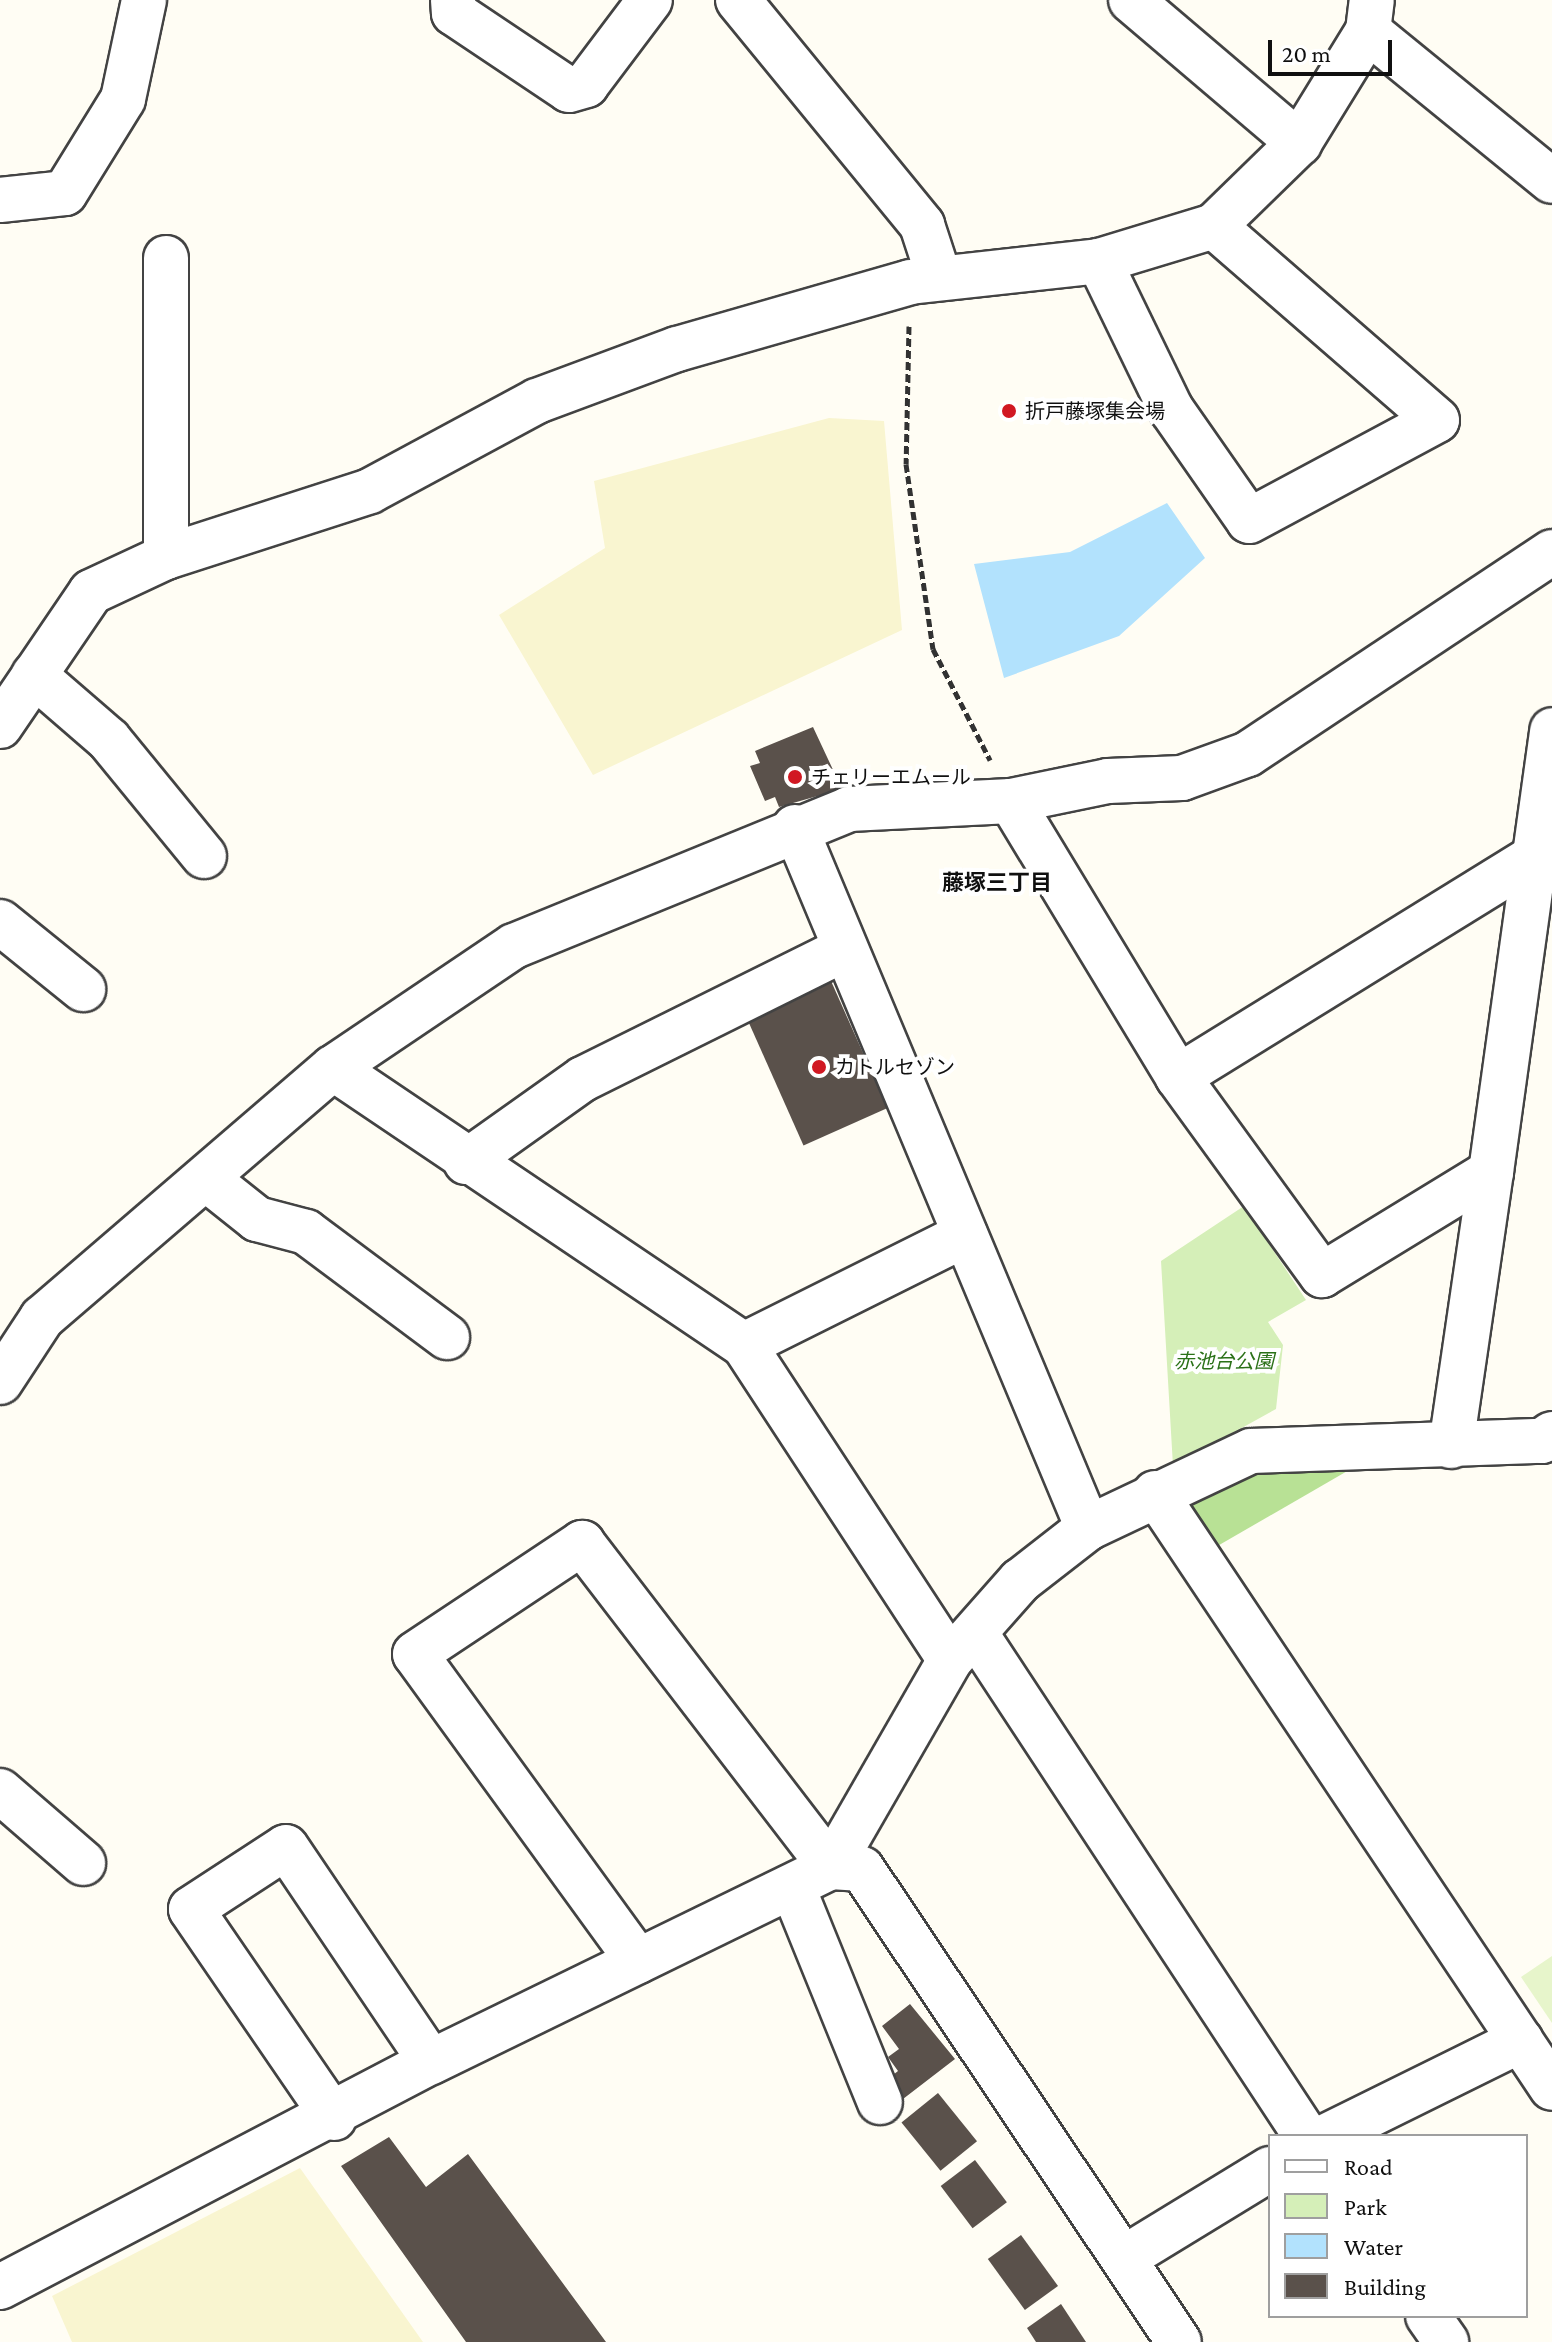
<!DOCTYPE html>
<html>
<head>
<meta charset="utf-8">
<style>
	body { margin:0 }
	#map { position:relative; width:1552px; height:2342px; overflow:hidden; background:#fffdf4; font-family:"Crimson Pro","Noto Sans JP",serif }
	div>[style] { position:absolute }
	.farmland>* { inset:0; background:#f9f5d0 }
	.green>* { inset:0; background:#d5efb8 }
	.forest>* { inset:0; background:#b8e195 }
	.pitch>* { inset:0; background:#e7f5cb }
	.water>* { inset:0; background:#b2e2fd }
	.building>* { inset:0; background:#5a514b; transform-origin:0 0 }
	.path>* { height:5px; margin-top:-2.5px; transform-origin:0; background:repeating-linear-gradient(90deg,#323232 0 8px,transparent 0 12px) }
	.roads { filter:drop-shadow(2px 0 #434343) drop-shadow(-2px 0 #434343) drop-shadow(0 2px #434343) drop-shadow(0 -2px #434343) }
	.minor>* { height:44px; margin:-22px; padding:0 22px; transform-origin:22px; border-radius:22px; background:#fff }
	.dots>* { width:22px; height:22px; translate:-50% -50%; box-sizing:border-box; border:4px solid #fff; border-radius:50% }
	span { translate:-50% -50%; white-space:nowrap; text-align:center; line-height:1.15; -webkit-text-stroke:8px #fff; paint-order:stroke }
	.poi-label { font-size:20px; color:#101010 }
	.left { translate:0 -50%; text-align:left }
	.park-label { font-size:20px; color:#2b7118; font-style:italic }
	.neighbourhood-label { font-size:22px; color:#101010; font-weight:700 }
	.legend { position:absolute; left:1268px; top:2134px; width:260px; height:184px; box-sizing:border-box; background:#fff; border:2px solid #9f9f9f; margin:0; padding:10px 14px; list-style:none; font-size:24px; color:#101010 }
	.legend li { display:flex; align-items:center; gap:16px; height:40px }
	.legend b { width:40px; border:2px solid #9f9f9f }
	.scale { position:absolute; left:1268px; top:40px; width:124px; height:36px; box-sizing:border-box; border:4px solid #101010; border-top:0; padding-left:10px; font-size:24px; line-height:28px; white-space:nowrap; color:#101010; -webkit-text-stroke:6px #fff; paint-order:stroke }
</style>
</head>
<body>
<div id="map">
	<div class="farmland">
		<i style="clip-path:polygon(829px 418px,884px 421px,902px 630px,593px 775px,499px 615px,605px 548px,594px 481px)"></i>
		<i style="clip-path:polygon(300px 2168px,423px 2342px,72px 2342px,52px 2296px)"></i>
	</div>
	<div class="green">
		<i style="clip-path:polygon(1244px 1206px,1306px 1300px,1268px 1322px,1283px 1345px,1276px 1409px,1173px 1466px,1161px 1261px)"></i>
	</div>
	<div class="forest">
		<i style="clip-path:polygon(1356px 1466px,1214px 1548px,1181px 1501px,1252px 1469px)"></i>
	</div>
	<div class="pitch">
		<i style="clip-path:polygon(1552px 1956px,1552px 2023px,1521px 1977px)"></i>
	</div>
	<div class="water">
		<i style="clip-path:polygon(1167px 503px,1205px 558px,1119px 636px,1004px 678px,974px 564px,1070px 552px)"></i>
	</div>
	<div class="building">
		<i style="clip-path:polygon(813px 727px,842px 789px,779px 807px,775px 797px,765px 801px,750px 766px,760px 763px,755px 751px)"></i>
		<i style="left:831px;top:981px;width:139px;height:92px;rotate:66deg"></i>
		<i style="clip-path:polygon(910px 2004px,955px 2059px,903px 2099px,888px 2079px,898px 2071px,888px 2057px,899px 2049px,882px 2026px)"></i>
		<i style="left:938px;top:2093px;width:62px;height:47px;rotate:51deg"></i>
		<i style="clip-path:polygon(389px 2137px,426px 2187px,468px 2154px,606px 2342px,466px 2342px,341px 2166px)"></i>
		<i style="left:975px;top:2160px;width:53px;height:43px;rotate:53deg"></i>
		<i style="left:1021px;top:2235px;width:63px;height:41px;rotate:54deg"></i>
		<i style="clip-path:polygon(1061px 2304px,1086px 2342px,1036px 2342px,1027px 2328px)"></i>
	</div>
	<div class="path">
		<i style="left:909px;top:326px;width:138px;rotate:91.2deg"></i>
		<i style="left:906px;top:464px;width:187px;rotate:81.7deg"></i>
		<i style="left:933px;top:649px;width:125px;rotate:62.8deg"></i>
	</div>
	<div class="roads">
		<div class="minor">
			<i style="left:453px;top:0;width:13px;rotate:86deg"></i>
			<i style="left:454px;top:13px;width:138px;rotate:33.8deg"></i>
			<i style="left:569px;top:90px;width:18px;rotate:-16deg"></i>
			<i style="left:586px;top:85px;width:106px;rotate:-53deg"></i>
			<i style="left:738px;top:0;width:291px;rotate:50.7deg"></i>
			<i style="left:922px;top:225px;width:55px;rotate:71.9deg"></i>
			<i style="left:1131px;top:0;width:221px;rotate:40.4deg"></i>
			<i style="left:1368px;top:31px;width:237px;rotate:39.2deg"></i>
			<i style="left:0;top:200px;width:65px;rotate:-6.1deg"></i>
			<i style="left:65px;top:193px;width:110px;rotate:-58.3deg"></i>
			<i style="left:123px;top:99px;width:101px;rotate:-78deg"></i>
			<i style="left:166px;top:258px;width:299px;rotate:90deg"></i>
			<i style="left:1099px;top:261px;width:165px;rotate:64.1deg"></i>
			<i style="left:1171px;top:409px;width:136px;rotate:55.1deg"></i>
			<i style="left:1249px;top:521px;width:213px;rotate:-28.2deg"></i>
			<i style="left:1437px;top:420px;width:296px;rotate:-139deg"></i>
			<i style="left:34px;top:675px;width:99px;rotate:40.9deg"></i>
			<i style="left:109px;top:740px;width:150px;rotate:50.7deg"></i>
			<i style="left:0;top:726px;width:162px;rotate:-55.8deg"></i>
			<i style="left:91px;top:592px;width:83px;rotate:-25deg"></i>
			<i style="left:166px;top:557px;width:214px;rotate:-17.9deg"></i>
			<i style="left:370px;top:491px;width:190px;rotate:-28.3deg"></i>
			<i style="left:537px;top:401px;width:149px;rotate:-20.4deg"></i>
			<i style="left:677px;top:349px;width:242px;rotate:-16deg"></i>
			<i style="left:910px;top:282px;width:190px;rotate:-6.3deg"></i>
			<i style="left:1099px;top:261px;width:120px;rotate:-16.9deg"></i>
			<i style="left:1214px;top:226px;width:119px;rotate:-44.3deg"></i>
			<i style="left:1299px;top:143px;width:132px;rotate:-58.4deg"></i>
			<i style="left:1368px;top:31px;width:31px;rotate:-83deg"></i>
			<i style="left:1011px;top:801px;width:323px;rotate:58.8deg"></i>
			<i style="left:1178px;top:1077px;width:245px;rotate:54deg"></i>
			<i style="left:1322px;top:1275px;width:198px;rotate:-31.4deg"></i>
			<i style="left:1491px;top:1172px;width:446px;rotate:-82.1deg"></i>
			<i style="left:795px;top:827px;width:760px;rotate:67.32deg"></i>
			<i style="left:0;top:922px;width:107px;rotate:38.9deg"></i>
			<i style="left:333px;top:1068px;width:496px;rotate:34deg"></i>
			<i style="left:744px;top:1345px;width:376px;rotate:56.8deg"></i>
			<i style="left:1178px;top:1077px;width:427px;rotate:-31.7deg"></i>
			<i style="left:466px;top:1162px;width:143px;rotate:-35.4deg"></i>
			<i style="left:583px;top:1079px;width:292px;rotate:-26.4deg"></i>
			<i style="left:208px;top:1180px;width:63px;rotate:38.5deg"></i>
			<i style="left:257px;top:1219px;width:51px;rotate:14.9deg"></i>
			<i style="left:306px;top:1232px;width:176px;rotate:36.7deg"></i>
			<i style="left:744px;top:1345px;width:247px;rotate:-26.5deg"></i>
			<i style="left:0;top:1382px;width:77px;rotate:-56.7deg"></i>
			<i style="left:42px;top:1318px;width:384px;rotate:-40.7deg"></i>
			<i style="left:333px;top:1068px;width:218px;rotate:-34deg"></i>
			<i style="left:514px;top:946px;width:362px;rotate:-22.2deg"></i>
			<i style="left:849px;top:809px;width:162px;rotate:-2.8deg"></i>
			<i style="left:1011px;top:801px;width:99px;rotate:-11.7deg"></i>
			<i style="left:1108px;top:781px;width:74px;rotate:-2.3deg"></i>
			<i style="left:1182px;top:778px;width:70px;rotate:-20deg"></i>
			<i style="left:1248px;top:754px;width:365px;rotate:-33.6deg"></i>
			<i style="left:1451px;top:1446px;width:277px;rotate:-81.7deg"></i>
			<i style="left:1155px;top:1493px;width:715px;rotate:56.29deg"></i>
			<i style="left:976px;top:1634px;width:601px;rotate:56.68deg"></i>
			<i style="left:0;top:1791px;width:110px;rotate:40.9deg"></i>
			<i style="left:793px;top:1888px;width:231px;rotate:67.9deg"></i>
			<i style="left:638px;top:1961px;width:379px;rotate:-126deg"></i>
			<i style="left:415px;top:1654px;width:201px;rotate:-33.6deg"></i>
			<i style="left:582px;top:1543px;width:409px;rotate:52.5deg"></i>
			<i style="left:831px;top:1867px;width:31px;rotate:4deg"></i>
			<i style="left:862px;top:1869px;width:569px;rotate:56.17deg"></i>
			<i style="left:334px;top:2118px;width:253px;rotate:-124.4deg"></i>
			<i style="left:191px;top:1909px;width:113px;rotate:-33.1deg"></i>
			<i style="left:286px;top:1847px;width:259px;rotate:56deg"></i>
			<i style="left:1327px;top:2136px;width:216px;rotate:-26.3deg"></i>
			<i style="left:1124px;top:2258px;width:171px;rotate:-31.4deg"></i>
			<i style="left:0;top:2287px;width:486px;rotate:-27.6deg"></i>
			<i style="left:431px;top:2062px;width:445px;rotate:-26deg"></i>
			<i style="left:831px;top:1867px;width:239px;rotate:-60.1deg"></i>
			<i style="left:950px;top:1660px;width:106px;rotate:-48.5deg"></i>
			<i style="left:1020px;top:1581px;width:86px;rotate:-37.9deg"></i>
			<i style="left:1088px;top:1528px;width:180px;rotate:-25.3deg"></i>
			<i style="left:1251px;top:1451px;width:291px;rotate:-2deg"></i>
			<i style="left:1542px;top:1441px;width:12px;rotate:-35deg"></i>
			<i style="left:1428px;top:2316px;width:32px;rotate:55deg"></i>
		</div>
	</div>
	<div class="dots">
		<i style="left:1009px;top:411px;background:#d11822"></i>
		<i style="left:795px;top:777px;background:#d11822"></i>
		<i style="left:819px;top:1067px;background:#d11822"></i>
	</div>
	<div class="poi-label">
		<span class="left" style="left:1025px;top:411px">折戸藤塚集会場</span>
		<span class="left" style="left:811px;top:777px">チェリーエムール</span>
		<span class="left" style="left:835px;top:1067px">カトルセゾン</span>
	</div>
	<div class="park-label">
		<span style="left:1224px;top:1361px">赤池台公園</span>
	</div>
	<div class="neighbourhood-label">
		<span style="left:997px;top:883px">藤塚三丁目</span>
	</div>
	<ul class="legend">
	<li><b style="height:10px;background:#fff"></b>Road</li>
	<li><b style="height:22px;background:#d5efb8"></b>Park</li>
	<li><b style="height:22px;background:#b2e2fd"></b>Water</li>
	<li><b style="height:22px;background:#5a514b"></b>Building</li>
	</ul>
	<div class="scale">20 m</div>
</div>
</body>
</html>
